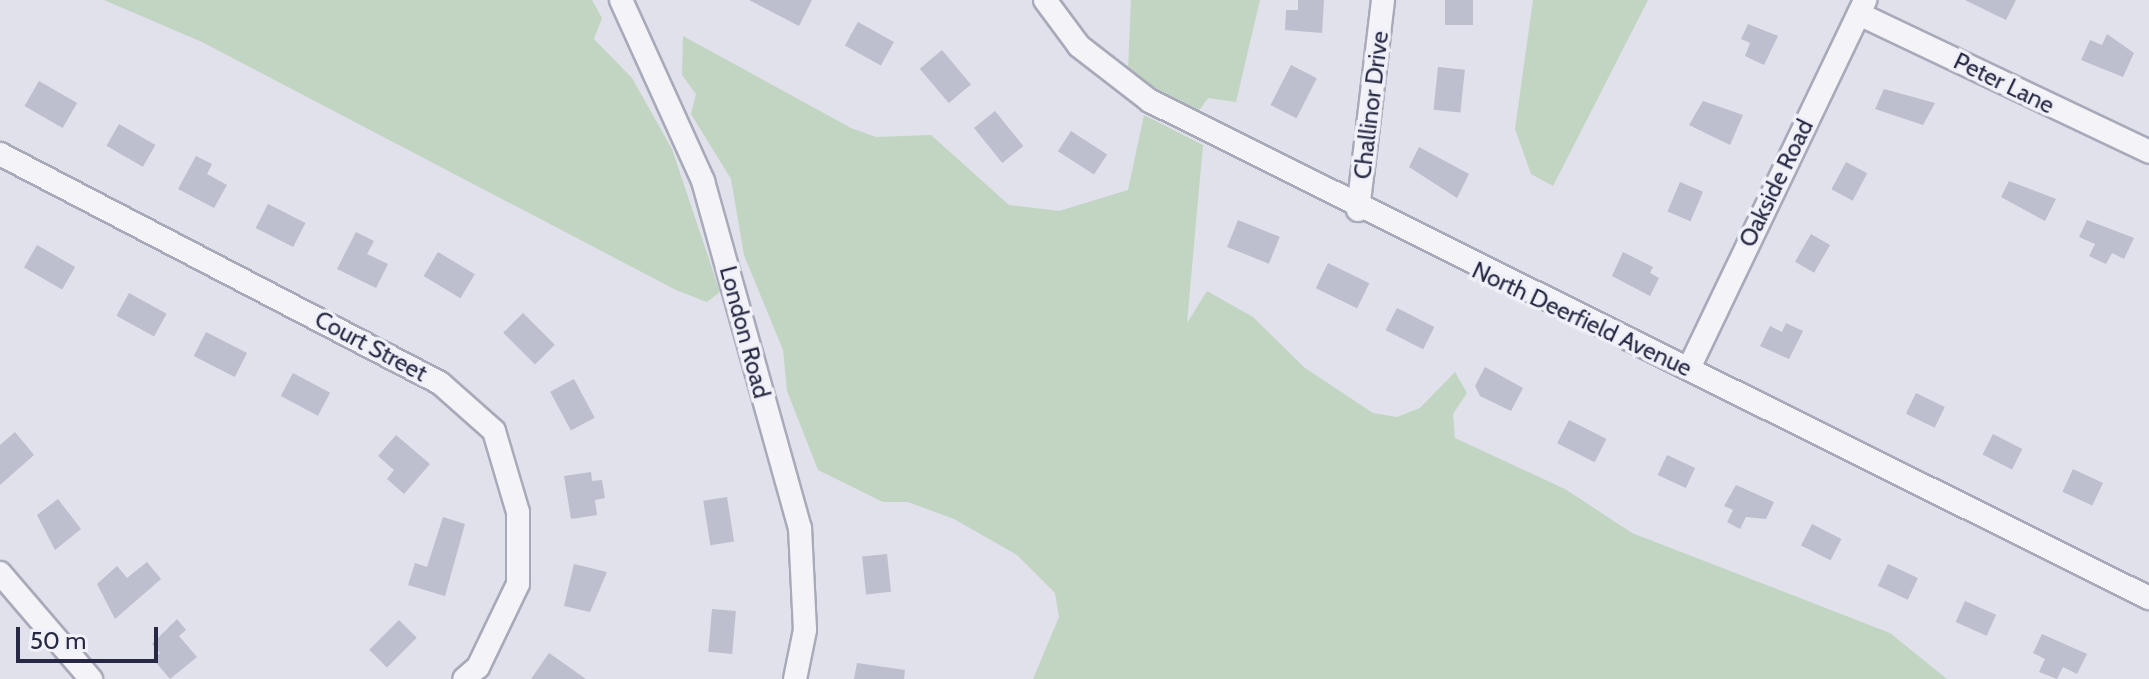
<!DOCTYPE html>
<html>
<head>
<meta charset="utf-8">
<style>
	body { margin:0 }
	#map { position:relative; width:2149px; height:679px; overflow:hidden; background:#e0e1eb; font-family:Cabin,sans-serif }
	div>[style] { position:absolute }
	.green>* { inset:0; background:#c1d5c2 }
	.building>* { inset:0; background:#bdbece; transform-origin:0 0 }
	.roads { filter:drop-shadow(2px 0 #a8aab9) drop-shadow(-2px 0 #a8aab9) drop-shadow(0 2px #a8aab9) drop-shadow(0 -2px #a8aab9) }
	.minor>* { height:22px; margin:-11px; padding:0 11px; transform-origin:11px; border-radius:11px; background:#f4f4f8 }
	span { translate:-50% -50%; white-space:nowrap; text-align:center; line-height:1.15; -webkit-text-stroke:7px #f0f1f8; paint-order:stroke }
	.street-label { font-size:24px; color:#272944 }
	.scale { position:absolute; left:16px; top:627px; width:142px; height:36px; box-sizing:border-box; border:4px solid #272944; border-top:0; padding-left:10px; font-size:24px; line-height:28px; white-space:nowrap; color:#272944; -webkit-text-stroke:6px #f0f1f8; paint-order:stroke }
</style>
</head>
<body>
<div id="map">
	<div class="green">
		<i style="clip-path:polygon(104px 0,592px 0,602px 18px,594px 39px,632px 78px,672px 149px,720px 292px,707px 302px,676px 290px,202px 42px)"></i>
		<i style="clip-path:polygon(1131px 0,1260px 0,1236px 102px,1208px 98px,1198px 112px,1140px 86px,1128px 71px)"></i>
		<i style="clip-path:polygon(1533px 0,1648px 0,1553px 186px,1531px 174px,1515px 129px)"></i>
		<i style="clip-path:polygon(683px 36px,851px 128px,876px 137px,931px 135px,1009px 205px,1059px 211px,1128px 190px,1144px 115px,1203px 145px,1187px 323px,1207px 291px,1253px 317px,1305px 368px,1373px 413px,1397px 417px,1420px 408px,1455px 372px,1467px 393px,1453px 414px,1455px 438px,1565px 489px,1632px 533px,1890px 633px,1947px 679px,1033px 679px,1059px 617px,1055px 593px,1017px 555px,954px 519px,908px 502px,883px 502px,818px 470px,787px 391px,783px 350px,744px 255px,731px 179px,691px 114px,696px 94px,682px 75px)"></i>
	</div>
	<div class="building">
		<i style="clip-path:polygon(749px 0,812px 0,799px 26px)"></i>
		<i style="clip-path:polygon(1298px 0,1324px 0,1322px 33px,1285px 30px,1286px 10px,1298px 10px)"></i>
		<i style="left:1445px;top:0;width:28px;height:25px"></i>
		<i style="clip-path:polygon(1965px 0,2016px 0,2006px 20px)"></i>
		<i style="left:858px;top:22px;width:41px;height:27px;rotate:29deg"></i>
		<i style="clip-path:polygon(1748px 24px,1778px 36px,1764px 65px,1745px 56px,1750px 43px,1741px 39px)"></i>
		<i style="clip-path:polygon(2107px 34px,2134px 53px,2123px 77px,2081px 60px,2090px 40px,2102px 45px)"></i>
		<i style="left:942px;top:50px;width:45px;height:29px;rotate:50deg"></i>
		<i style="left:1291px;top:65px;width:29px;height:45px;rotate:27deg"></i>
		<i style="left:1438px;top:67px;width:27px;height:43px;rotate:6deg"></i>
		<i style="left:39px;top:81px;width:44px;height:29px;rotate:30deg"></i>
		<i style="clip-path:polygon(1884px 89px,1935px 103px,1923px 125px,1875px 109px)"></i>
		<i style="clip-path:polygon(1703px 101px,1743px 115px,1730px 145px,1689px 125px)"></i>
		<i style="left:995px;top:111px;width:45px;height:27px;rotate:51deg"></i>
		<i style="left:119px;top:124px;width:42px;height:25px;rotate:30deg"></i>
		<i style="left:1071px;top:131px;width:43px;height:24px;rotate:33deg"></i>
		<i style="clip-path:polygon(1419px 147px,1469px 174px,1457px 198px,1409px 167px)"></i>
		<i style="clip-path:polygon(196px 156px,212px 164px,207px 174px,227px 185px,214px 208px,178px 189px)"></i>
		<i style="left:1846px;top:162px;width:24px;height:31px;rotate:28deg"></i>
		<i style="clip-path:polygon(2009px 181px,2056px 199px,2045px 221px,2001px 197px)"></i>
		<i style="left:1680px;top:182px;width:25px;height:32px;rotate:23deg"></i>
		<i style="left:268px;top:204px;width:42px;height:27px;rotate:27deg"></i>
		<i style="left:1238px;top:220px;width:45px;height:29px;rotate:22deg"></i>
		<i style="clip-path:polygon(2087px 220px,2134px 238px,2124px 259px,2112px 253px,2106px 264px,2089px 256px,2095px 244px,2079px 237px)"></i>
		<i style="clip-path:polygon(356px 232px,374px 241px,367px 254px,388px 264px,376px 288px,337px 269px)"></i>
		<i style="left:1811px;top:234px;width:22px;height:32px;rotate:30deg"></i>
		<i style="left:37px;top:245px;width:44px;height:26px;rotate:30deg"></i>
		<i style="left:438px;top:252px;width:43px;height:28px;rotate:31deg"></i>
		<i style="clip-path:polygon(1623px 252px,1653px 267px,1650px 273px,1659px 278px,1650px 296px,1612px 276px)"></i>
		<i style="left:1328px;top:263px;width:46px;height:28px;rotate:26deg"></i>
		<i style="left:129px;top:293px;width:43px;height:26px;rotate:29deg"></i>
		<i style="left:1397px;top:308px;width:42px;height:25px;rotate:27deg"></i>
		<i style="left:523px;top:313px;width:45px;height:28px;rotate:45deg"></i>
		<i style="clip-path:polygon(1786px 323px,1803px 331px,1789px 359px,1760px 346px,1770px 326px,1782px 332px)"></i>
		<i style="left:206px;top:332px;width:46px;height:27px;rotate:27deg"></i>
		<i style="clip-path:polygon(1485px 367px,1523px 388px,1511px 411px,1480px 396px,1475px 386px)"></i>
		<i style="left:293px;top:373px;width:42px;height:26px;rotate:28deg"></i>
		<i style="left:574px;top:379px;width:44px;height:27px;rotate:62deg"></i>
		<i style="left:1916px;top:393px;width:32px;height:23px;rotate:26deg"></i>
		<i style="left:1569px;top:420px;width:42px;height:26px;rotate:27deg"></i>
		<i style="clip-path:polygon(15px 432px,34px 455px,0 485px,0 445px)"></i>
		<i style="left:1993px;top:434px;width:33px;height:23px;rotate:27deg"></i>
		<i style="clip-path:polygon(396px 435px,430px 464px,404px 494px,387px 479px,394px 470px,378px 456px)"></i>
		<i style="left:1667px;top:455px;width:31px;height:22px;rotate:25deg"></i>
		<i style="left:2073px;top:469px;width:33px;height:25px;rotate:25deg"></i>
		<i style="clip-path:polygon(591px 472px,592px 481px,602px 480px,605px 498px,595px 500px,597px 515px,571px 519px,564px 476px)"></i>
		<i style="clip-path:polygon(1736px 485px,1774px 502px,1766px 519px,1746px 517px,1740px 529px,1727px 522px,1733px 510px,1724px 506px)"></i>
		<i style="left:727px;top:497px;width:45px;height:24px;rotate:81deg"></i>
		<i style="clip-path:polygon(58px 499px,81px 529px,55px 550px,37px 515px)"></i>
		<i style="clip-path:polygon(443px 517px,465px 524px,445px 596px,408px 585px,415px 563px,427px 567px)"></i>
		<i style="left:1812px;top:524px;width:33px;height:24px;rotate:27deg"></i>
		<i style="left:887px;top:554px;width:38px;height:25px;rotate:84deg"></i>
		<i style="clip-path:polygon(147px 562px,161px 579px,115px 619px,97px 584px,117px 566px,127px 578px)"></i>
		<i style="clip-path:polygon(574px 564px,607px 572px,590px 612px,564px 606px)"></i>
		<i style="left:1888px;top:564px;width:33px;height:24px;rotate:25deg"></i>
		<i style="left:1965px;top:601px;width:34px;height:23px;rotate:24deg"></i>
		<i style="left:712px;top:609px;width:24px;height:43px;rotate:5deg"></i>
		<i style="clip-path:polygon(177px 619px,186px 630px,179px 636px,197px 657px,170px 679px,153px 659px,160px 653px,152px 644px)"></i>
		<i style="left:399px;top:620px;width:25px;height:42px;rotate:45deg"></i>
		<i style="clip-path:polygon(2042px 634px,2087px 654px,2077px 674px,2063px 667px,2057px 679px,2039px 672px,2045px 659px,2033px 653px)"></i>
		<i style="clip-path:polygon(549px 653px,586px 679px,531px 679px)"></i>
		<i style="clip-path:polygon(857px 663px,905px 670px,904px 679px,854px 679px)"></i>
	</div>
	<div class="roads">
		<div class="minor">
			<i style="left:621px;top:0;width:199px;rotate:65.6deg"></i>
			<i style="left:703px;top:181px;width:360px;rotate:74.4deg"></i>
			<i style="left:800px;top:528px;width:102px;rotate:87.2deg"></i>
			<i style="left:805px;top:630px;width:50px;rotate:101.5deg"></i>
			<i style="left:1045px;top:0;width:57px;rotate:53.5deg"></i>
			<i style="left:1079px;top:46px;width:90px;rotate:37.8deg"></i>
			<i style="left:1150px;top:101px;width:1116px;rotate:26.45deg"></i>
			<i style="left:1859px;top:14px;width:321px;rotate:25.4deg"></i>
			<i style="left:0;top:154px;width:496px;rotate:27.5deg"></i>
			<i style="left:440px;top:383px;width:72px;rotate:41.6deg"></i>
			<i style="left:494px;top:431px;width:84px;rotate:73.5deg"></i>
			<i style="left:518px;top:512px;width:72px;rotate:90deg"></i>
			<i style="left:518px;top:584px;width:92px;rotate:115.7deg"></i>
			<i style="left:478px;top:667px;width:18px;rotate:139deg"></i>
			<i style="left:1358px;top:210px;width:211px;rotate:-83.2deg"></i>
			<i style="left:1689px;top:368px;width:408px;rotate:-64.4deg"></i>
			<i style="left:0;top:573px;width:140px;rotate:49.4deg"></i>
		</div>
	</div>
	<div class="street-label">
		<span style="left:2004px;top:83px;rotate:26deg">Peter Lane</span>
		<span style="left:1371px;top:105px;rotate:-83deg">Challinor Drive</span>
		<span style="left:1776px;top:183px;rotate:-64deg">Oakside Road</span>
		<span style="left:1582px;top:319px;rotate:25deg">North Deerfield Avenue</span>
		<span style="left:745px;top:332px;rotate:75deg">London Road</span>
		<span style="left:371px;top:346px;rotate:28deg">Court Street</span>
	</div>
	<div class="scale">50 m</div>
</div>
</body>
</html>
